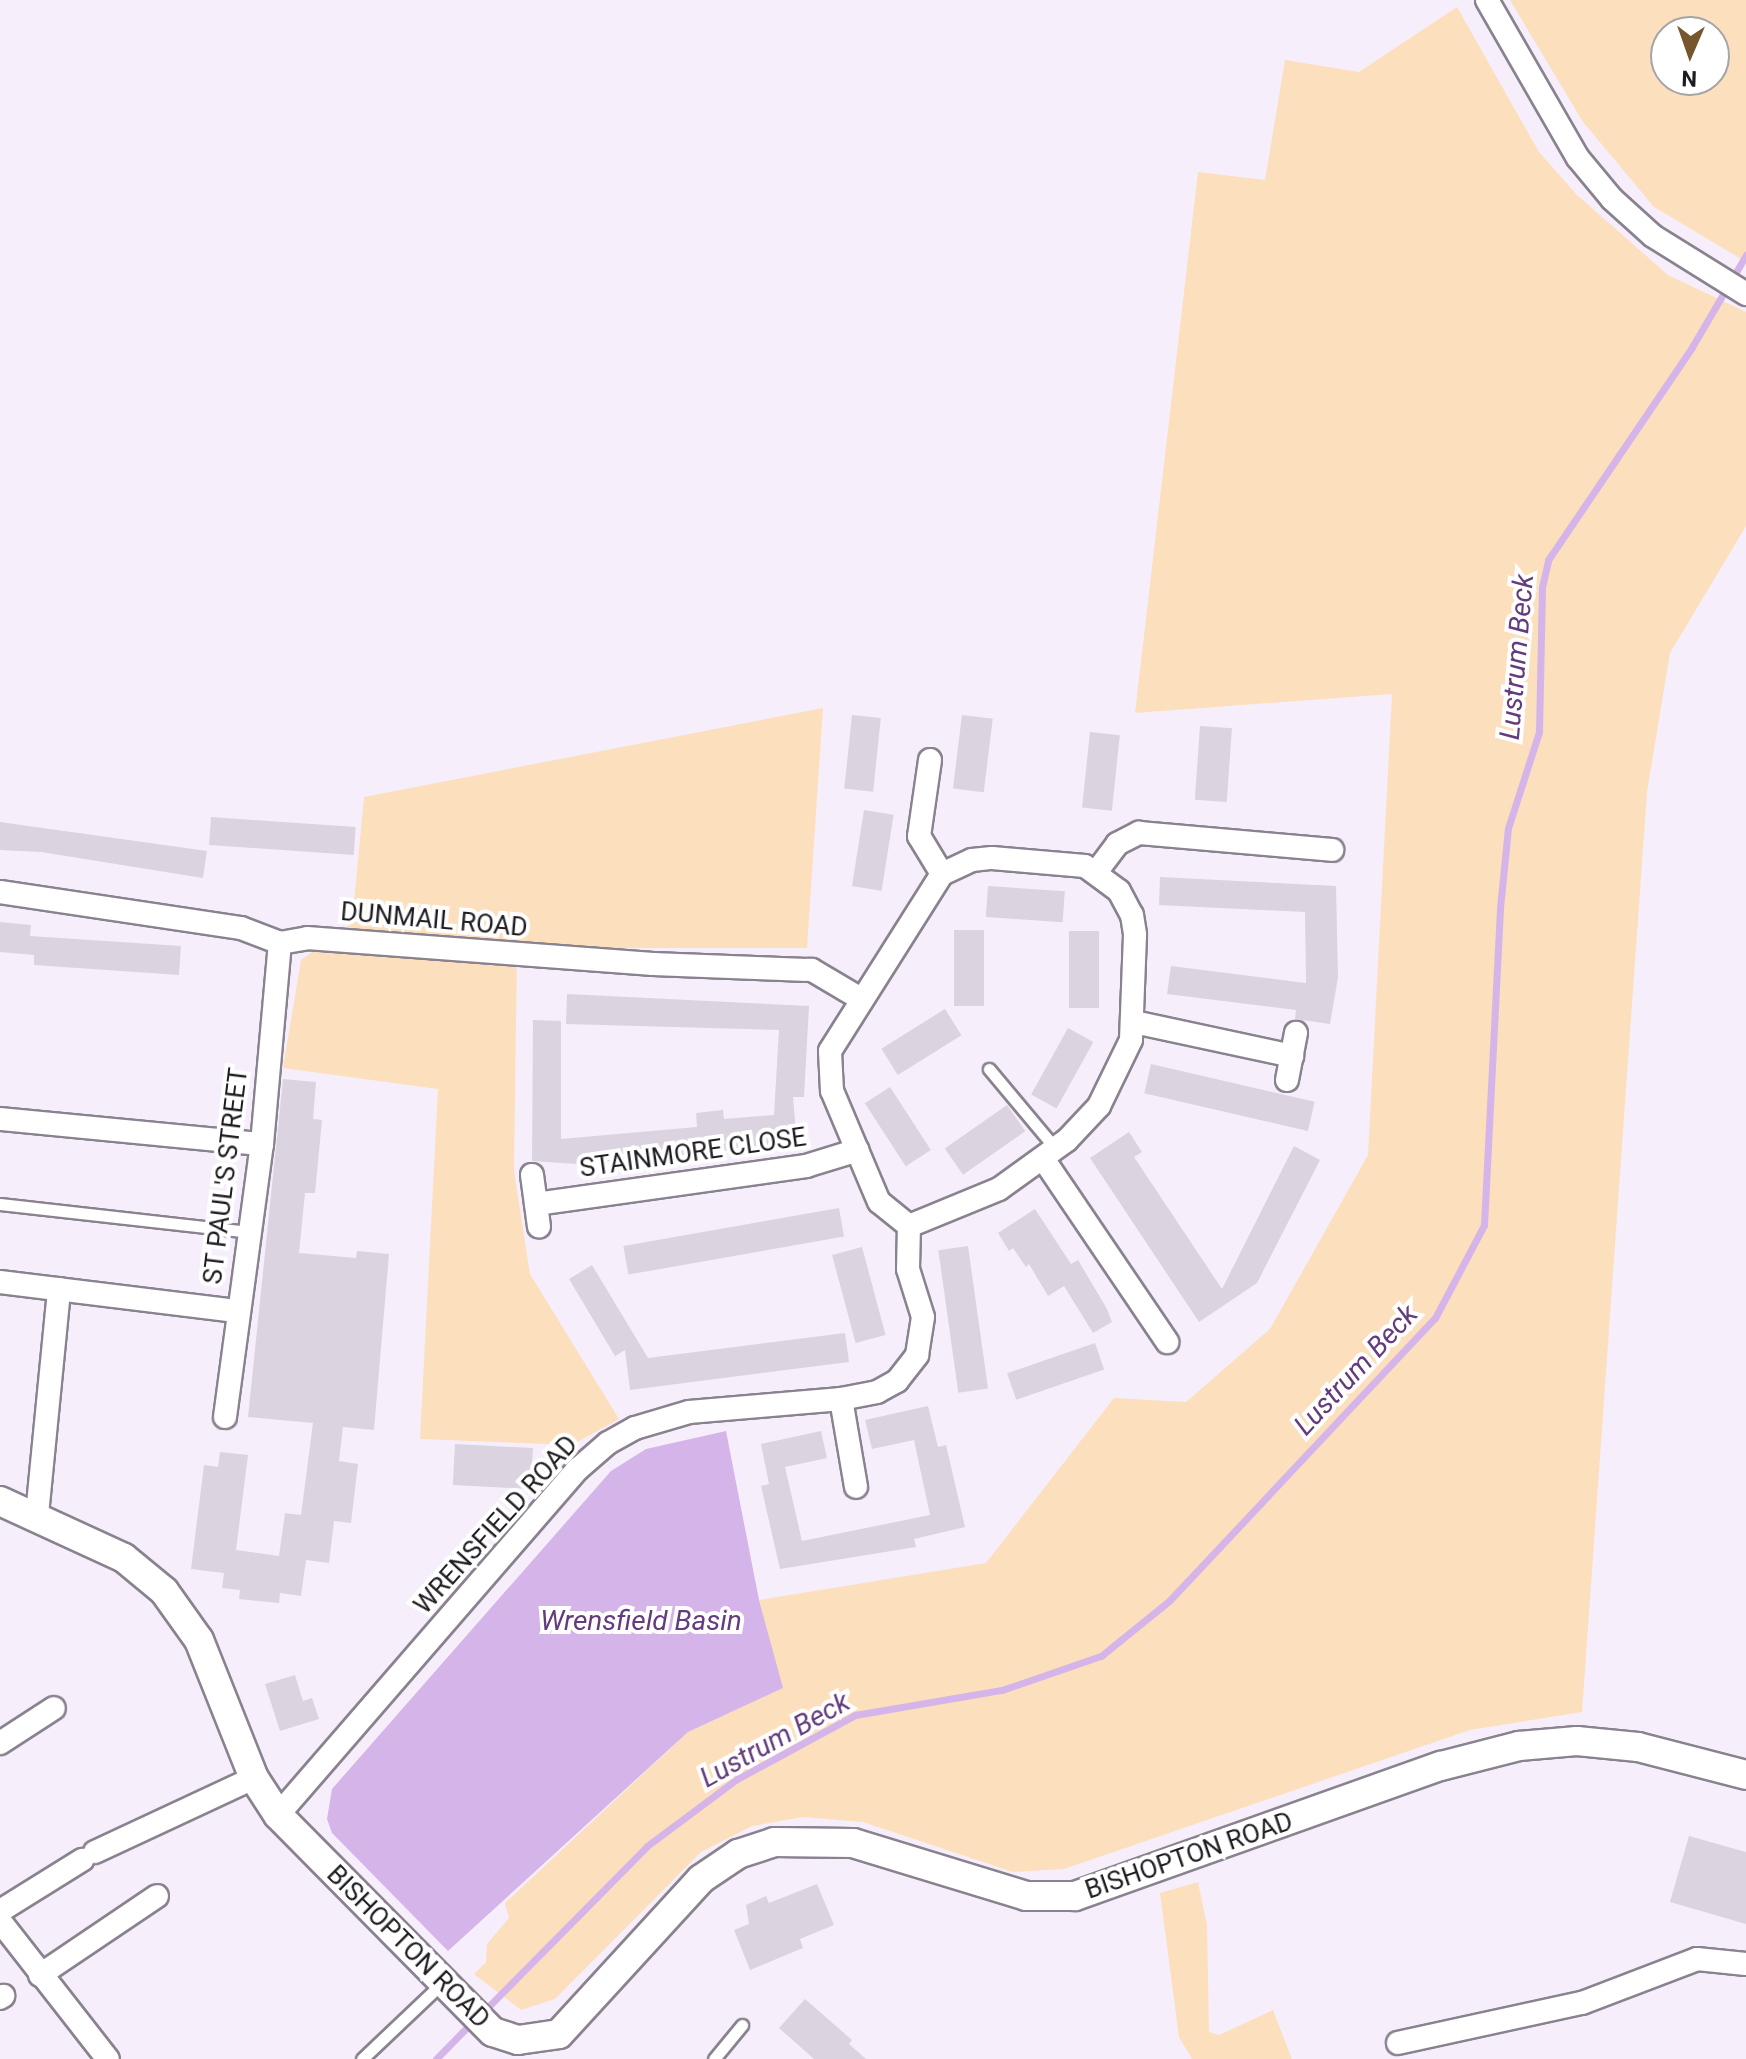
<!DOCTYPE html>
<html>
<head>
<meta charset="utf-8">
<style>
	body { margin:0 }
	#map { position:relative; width:1746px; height:2059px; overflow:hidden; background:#f7eefc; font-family:Roboto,sans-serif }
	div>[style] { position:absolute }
	.green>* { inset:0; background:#fcdfbd }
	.water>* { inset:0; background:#d5b4ea }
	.stream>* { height:7px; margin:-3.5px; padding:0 3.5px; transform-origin:3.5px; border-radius:3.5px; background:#d5b4ea }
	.building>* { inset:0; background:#dbd3e0; transform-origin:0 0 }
	.roads { filter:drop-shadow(2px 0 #8a828f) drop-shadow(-2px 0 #8a828f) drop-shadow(0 2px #8a828f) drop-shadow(0 -2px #8a828f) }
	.service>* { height:11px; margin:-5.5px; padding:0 5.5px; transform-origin:5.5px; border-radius:5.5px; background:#fff }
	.minor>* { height:22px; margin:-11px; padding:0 11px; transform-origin:11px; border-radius:11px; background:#fff }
	.tertiary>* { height:28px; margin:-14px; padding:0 14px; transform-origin:14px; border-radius:14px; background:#fff }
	span { translate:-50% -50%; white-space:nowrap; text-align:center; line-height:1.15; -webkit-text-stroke:8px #fff; paint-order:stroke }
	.street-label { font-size:26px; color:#1f1c21 }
	.water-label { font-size:28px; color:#643b7c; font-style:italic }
	.north { position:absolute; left:1650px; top:16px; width:80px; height:80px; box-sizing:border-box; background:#fff; border:2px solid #a5a4a6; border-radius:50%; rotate:182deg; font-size:22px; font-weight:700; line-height:32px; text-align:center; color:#1f1c21 }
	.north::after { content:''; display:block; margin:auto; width:28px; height:36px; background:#76562c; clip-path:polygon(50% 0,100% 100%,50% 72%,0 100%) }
</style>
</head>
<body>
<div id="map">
	<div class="green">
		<i style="clip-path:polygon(evenodd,1510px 0,1746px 0,1746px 262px,1654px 207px,1583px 122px,1510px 0,1666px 32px,1714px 32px,1714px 80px,1666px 80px,1666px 32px)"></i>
		<i style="clip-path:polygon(1457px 7px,1539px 152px,1577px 195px,1668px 275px,1746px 312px,1746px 526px,1670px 653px,1647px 792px,1582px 1712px,1470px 1730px,1064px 1869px,1013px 1872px,863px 1822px,803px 1817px,752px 1826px,701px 1852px,555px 1999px,521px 2010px,474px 1974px,486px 1962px,487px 1944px,509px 1918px,505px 1903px,688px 1732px,782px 1688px,759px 1600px,986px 1563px,1114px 1398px,1186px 1402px,1270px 1329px,1368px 1155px,1392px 694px,1135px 713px,1198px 172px,1265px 180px,1285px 60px,1359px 72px)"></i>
		<i style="clip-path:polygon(823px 708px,807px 948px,517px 948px,514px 1171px,530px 1274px,619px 1419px,572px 1445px,420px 1439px,438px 1089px,283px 1068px,301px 960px,352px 923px,364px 797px)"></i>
		<i style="clip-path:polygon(1198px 1882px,1207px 1925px,1209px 2032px,1219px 2035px,1273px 2010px,1292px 2059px,1192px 2059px,1179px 2037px,1160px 1893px)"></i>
	</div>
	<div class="water">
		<i style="clip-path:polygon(726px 1431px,759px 1600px,783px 1688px,688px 1732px,448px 1951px,332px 1833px,327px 1819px,332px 1789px,611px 1471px,646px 1449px)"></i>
	</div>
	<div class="stream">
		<i style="left:483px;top:2012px;width:233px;rotate:-45.3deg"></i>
		<i style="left:647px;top:1846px;width:112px;rotate:-36.7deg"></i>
		<i style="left:737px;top:1779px;width:134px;rotate:-28.5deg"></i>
		<i style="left:855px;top:1715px;width:149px;rotate:-9.7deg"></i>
		<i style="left:1002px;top:1690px;width:105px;rotate:-19deg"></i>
		<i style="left:1101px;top:1656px;width:87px;rotate:-39deg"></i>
		<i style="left:1169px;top:1601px;width:388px;rotate:-46.8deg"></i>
		<i style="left:1435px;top:1318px;width:105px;rotate:-62.2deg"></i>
		<i style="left:1484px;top:1225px;width:317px;rotate:-87.1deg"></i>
		<i style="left:1500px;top:908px;width:80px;rotate:-84.3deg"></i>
		<i style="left:1508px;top:828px;width:101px;rotate:-72.1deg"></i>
		<i style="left:1539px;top:732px;width:145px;rotate:-88.8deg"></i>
		<i style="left:1542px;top:587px;width:28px;rotate:-77deg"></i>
		<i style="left:1548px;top:560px;width:257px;rotate:-55.9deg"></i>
		<i style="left:1692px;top:347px;width:107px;rotate:-59.6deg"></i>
		<i style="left:436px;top:2059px;width:54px;rotate:-45.7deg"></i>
	</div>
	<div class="building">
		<i style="left:852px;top:715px;width:29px;height:74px;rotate:6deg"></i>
		<i style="left:962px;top:715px;width:31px;height:74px;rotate:7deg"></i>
		<i style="left:1200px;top:726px;width:32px;height:74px;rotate:4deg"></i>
		<i style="left:1090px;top:732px;width:30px;height:76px;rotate:6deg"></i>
		<i style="left:864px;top:810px;width:30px;height:77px;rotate:9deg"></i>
		<i style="left:211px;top:817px;width:145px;height:28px;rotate:4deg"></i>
		<i style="clip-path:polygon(0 822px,207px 851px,203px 878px,41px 852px,0 850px)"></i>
		<i style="clip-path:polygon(1160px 877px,1336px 886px,1338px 977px,1330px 1024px,1295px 1019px,1296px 1010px,1167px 994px,1171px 966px,1306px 983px,1305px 912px,1159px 905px)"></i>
		<i style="left:988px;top:886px;width:77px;height:31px;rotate:4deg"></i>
		<i style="clip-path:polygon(0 922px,31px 925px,30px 936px,181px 946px,179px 975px,34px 965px,34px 955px,0 952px)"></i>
		<i style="left:954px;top:930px;width:30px;height:76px"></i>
		<i style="left:1069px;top:931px;width:30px;height:77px"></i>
		<i style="clip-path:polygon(567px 994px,809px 1006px,804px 1097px,793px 1097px,797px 1145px,577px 1164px,532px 1161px,533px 1020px,561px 1021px,561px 1139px,697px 1127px,696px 1113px,723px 1110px,724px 1119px,774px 1115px,779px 1030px,566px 1024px)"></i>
		<i style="left:945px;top:1009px;width:31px;height:75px;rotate:58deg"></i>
		<i style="left:1068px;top:1028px;width:29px;height:76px;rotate:29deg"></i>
		<i style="left:1151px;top:1064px;width:168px;height:30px;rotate:13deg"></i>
		<i style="clip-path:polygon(283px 1079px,316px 1082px,313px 1119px,322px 1120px,315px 1193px,305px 1193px,299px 1253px,356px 1258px,357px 1251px,389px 1254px,374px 1430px,343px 1427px,339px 1461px,358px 1464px,351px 1523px,334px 1521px,329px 1563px,306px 1560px,301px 1596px,280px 1593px,279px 1603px,239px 1599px,240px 1590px,222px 1588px,224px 1573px,191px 1569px,204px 1465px,218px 1467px,220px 1452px,248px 1455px,236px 1550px,279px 1556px,285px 1513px,301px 1515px,313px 1423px,248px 1417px)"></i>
		<i style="left:890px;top:1087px;width:75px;height:30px;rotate:57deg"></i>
		<i style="left:1007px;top:1105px;width:32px;height:76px;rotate:55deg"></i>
		<i style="clip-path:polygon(1129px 1132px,1142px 1152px,1134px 1157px,1222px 1289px,1294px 1146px,1320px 1160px,1257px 1283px,1199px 1322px,1090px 1158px)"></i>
		<i style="left:839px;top:1208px;width:29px;height:219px;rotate:80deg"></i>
		<i style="clip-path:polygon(1035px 1209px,1071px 1264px,1078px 1260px,1107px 1309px,1112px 1322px,1093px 1333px,1064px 1286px,1048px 1296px,1029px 1264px,1026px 1267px,1013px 1248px,1009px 1251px,998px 1233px)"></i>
		<i style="left:968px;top:1246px;width:144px;height:30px;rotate:82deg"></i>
		<i style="left:862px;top:1247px;width:91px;height:31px;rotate:75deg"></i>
		<i style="clip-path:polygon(592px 1265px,648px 1358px,845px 1333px,849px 1362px,630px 1390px,625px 1350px,615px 1356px,569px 1279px)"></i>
		<i style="left:1095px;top:1343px;width:28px;height:93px;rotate:71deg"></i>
		<i style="clip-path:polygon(928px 1406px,938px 1447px,946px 1445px,965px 1527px,914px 1539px,916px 1547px,780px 1569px,761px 1486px,769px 1484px,761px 1444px,821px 1431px,827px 1458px,785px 1467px,802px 1541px,930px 1515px,914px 1440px,872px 1449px,865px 1420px)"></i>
		<i style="left:455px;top:1444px;width:78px;height:41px;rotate:3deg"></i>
		<i style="clip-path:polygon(295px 1675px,303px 1701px,312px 1698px,319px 1719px,280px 1731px,265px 1684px)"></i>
		<i style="clip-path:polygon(1689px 1836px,1746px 1852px,1746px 1924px,1670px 1902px)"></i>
		<i style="clip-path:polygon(817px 1884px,834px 1925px,800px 1939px,803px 1948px,750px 1970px,734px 1930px,749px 1924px,746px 1905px,766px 1896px,769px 1903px)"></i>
		<i style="clip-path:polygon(805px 1999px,852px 2040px,849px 2044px,866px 2059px,814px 2059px,779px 2028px)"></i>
	</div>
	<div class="roads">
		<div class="service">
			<i style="left:989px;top:1069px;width:104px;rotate:50.1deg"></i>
			<i style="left:0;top:1204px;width:250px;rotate:6.4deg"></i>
			<i style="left:362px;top:2059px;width:110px;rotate:-43.5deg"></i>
			<i style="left:714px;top:2059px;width:44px;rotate:-50.5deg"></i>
		</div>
		<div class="minor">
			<i style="left:1487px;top:0;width:182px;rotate:60.1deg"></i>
			<i style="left:1578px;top:158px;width:53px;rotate:50.3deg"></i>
			<i style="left:1612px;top:199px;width:55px;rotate:42.1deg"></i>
			<i style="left:1653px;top:236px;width:110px;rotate:31.9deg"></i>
			<i style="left:930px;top:760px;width:77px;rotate:98.2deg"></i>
			<i style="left:919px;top:836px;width:44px;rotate:58.8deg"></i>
			<i style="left:992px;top:858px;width:93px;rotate:4.9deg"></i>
			<i style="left:1085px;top:866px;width:42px;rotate:36.3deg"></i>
			<i style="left:1119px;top:891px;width:27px;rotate:62deg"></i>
			<i style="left:1132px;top:915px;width:20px;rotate:81deg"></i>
			<i style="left:1135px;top:935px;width:105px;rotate:92.2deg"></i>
			<i style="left:1131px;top:1040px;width:73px;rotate:115.9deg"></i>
			<i style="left:1099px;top:1106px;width:47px;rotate:133.3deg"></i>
			<i style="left:1067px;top:1140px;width:84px;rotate:144.2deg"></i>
			<i style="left:999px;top:1189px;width:97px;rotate:157.7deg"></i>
			<i style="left:909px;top:1226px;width:38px;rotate:-141deg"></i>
			<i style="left:879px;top:1202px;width:121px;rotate:-112.9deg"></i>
			<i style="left:832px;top:1091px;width:40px;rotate:-92.9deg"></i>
			<i style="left:830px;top:1051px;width:209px;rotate:-57.7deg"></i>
			<i style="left:942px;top:874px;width:33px;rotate:-25deg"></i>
			<i style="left:972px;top:860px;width:20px;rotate:-6deg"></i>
			<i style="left:1097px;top:871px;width:34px;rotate:-53deg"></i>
			<i style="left:1117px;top:844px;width:25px;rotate:-27deg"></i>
			<i style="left:1139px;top:833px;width:194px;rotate:5deg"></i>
			<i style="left:0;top:892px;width:244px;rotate:8.5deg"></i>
			<i style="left:241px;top:928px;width:42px;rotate:21deg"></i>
			<i style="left:280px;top:943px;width:27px;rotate:-10deg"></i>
			<i style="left:307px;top:938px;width:347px;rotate:4.3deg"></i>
			<i style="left:653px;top:964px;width:159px;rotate:2.2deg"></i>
			<i style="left:812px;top:970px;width:57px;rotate:30.6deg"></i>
			<i style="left:1134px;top:1022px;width:162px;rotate:12.1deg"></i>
			<i style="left:1287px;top:1080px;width:48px;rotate:-79.2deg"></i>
			<i style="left:0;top:1119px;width:263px;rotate:5.5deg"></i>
			<i style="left:1044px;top:1160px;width:220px;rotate:55.9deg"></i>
			<i style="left:532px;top:1175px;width:52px;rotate:82.3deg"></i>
			<i style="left:536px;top:1204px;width:273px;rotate:-8deg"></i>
			<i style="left:806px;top:1166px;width:54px;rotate:-17.1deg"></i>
			<i style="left:0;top:1282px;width:238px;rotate:7deg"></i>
			<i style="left:841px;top:1399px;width:89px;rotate:80.3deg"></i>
			<i style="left:225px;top:1417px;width:275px;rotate:-82.3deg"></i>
			<i style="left:262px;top:1144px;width:202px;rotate:-84.9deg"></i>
			<i style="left:37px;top:1515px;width:227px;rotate:-84.4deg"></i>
			<i style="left:0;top:1743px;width:64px;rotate:-32.9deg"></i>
			<i style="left:278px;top:1815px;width:458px;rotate:-49.1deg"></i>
			<i style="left:578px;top:1469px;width:40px;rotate:-41deg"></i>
			<i style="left:608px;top:1443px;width:31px;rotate:-29deg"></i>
			<i style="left:635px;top:1428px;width:56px;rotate:-16.5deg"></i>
			<i style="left:689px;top:1412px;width:153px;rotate:-4.9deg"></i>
			<i style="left:841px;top:1399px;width:37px;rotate:-11deg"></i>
			<i style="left:877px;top:1392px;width:23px;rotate:-29deg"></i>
			<i style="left:897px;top:1381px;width:33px;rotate:-52deg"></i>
			<i style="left:917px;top:1355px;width:38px;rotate:-81deg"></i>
			<i style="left:923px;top:1317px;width:50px;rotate:-107.4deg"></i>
			<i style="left:908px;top:1269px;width:43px;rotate:-88.7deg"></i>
			<i style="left:95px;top:1852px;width:175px;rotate:-25deg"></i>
			<i style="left:0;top:1911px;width:97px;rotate:-31.9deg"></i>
			<i style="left:0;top:1921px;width:175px;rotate:52deg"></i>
			<i style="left:40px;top:1975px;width:141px;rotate:-34deg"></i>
			<i style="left:0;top:1998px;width:4px;rotate:-34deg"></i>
			<i style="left:1398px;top:2043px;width:188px;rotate:-12.3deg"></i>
			<i style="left:1582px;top:2003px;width:123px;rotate:-20.9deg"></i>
			<i style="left:1697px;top:1959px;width:49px;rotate:5.8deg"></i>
		</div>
		<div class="tertiary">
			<i style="left:0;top:1501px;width:136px;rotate:24.7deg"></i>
			<i style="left:124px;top:1558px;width:52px;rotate:39.5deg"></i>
			<i style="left:164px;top:1591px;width:60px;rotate:54.5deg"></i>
			<i style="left:199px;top:1640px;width:149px;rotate:68.3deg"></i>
			<i style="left:254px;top:1778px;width:44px;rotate:57deg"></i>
			<i style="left:278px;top:1815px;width:305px;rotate:45.3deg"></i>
			<i style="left:493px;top:2032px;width:26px;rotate:18deg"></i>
			<i style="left:518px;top:2040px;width:41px;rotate:-8.3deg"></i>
			<i style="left:559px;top:2034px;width:210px;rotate:-47.5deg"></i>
			<i style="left:701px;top:1879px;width:45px;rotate:-34deg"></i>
			<i style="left:738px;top:1854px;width:38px;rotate:-18deg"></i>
			<i style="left:774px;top:1842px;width:79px;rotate:0.7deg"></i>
			<i style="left:853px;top:1843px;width:181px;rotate:17deg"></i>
			<i style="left:1026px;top:1896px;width:49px"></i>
			<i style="left:1075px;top:1896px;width:388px;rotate:-19.6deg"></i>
			<i style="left:1441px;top:1766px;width:81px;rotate:-14.4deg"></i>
			<i style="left:1519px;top:1746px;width:58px;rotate:-4.9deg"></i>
			<i style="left:1577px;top:1741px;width:61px;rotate:5.6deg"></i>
			<i style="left:1638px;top:1747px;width:112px;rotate:14.5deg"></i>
		</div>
	</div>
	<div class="street-label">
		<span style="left:434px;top:920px;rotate:5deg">DUNMAIL ROAD</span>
		<span style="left:693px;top:1153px;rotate:-8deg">STAINMORE CLOSE</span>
		<span style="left:226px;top:1176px;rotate:-83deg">ST PAUL'S STREET</span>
		<span style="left:496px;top:1525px;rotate:-48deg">WRENSFIELD ROAD</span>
		<span style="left:1189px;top:1856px;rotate:-19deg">BISHOPTON ROAD</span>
		<span style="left:408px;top:1947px;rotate:45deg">BISHOPTON ROAD</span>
	</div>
	<div class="water-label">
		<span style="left:1517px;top:657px;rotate:-85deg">Lustrum Beck</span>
		<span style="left:1356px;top:1370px;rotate:-47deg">Lustrum Beck</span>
		<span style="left:641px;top:1621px">Wrensfield Basin</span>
		<span style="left:775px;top:1740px;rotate:-29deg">Lustrum Beck</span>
	</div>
	<div class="north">N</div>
</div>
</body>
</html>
